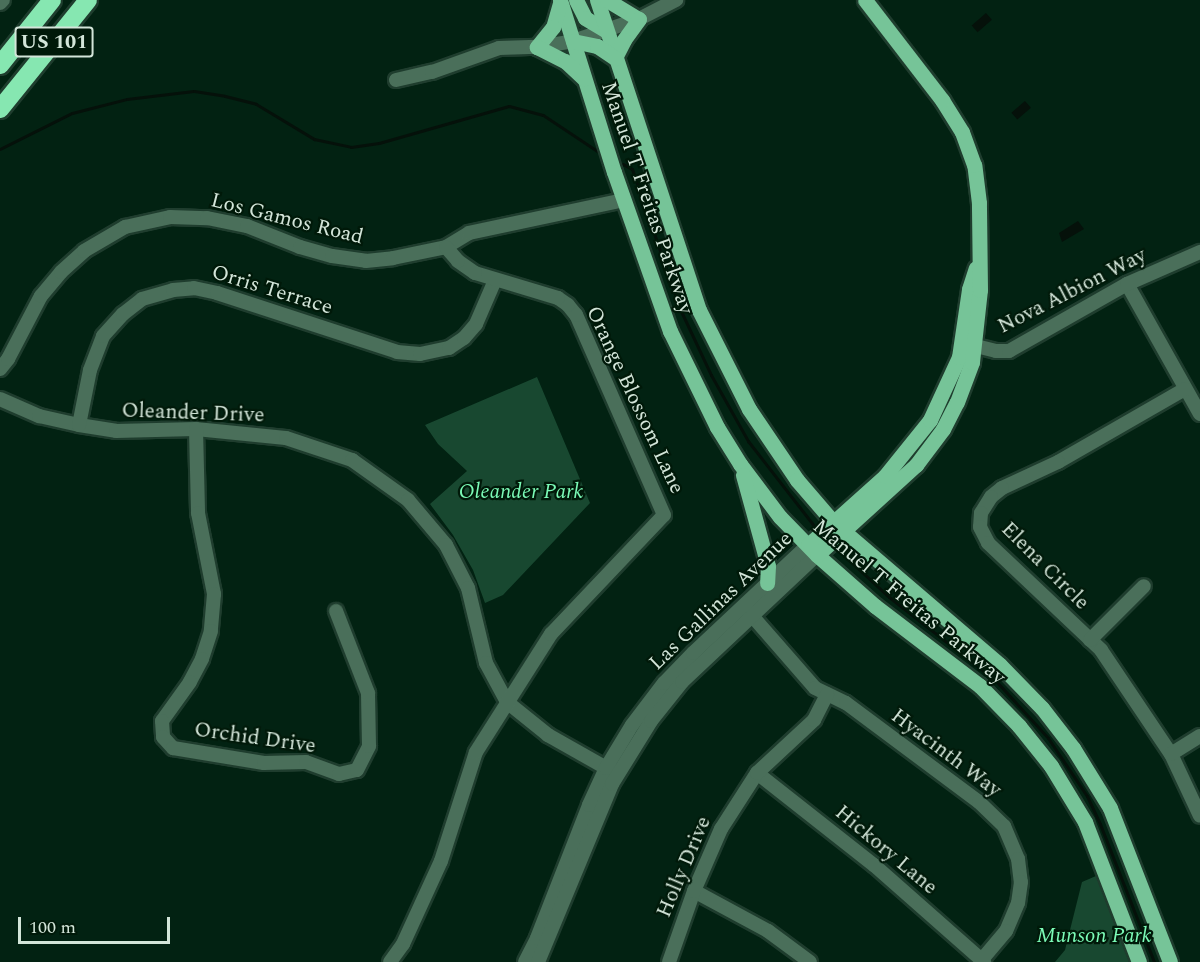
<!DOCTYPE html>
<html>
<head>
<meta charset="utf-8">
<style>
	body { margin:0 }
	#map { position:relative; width:1200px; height:962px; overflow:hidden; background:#022212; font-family:Spectral,serif }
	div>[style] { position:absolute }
	.green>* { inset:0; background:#184830 }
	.water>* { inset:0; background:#05110a; transform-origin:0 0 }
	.stream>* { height:3px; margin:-1.5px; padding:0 1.5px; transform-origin:1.5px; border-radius:1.5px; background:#05110a }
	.roads { filter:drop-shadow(2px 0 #1f3d2e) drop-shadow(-2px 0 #1f3d2e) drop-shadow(0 2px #1f3d2e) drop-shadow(0 -2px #1f3d2e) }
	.minor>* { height:14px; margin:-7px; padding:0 7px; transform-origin:7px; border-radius:7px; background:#4a6f5a }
	.major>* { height:15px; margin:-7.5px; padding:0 7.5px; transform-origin:7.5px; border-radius:7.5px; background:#76c498 }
	.highway>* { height:18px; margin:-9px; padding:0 9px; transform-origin:9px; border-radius:9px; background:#86e7b1 }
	span { translate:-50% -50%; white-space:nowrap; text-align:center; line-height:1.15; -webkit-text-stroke:4.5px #001909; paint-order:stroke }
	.shield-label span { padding:2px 4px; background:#001909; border:2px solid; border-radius:4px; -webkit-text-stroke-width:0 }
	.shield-label { font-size:20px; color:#d3e5d9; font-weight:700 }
	.street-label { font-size:21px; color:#d3e5d9 }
	.park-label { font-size:21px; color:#7bfbb7; font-style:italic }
	.scale { position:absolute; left:18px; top:917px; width:152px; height:27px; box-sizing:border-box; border:3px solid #d3e5d9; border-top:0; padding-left:8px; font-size:18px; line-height:21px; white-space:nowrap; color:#d3e5d9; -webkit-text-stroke:4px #001909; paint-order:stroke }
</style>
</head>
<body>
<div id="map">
	<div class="green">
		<i style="clip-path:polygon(537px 377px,590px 503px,503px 595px,485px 603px,473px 570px,453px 535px,430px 504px,467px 471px,438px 444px,425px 425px)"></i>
		<i style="clip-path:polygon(1096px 876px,1129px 962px,1055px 962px,1065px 950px,1082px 882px)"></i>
	</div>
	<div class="water">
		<i style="left:986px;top:13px;width:9px;height:19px;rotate:49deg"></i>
		<i style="left:1025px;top:101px;width:9px;height:18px;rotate:49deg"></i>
		<i style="clip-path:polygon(1078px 221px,1084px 229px,1062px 242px,1059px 233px)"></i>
	</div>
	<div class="stream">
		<i style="left:0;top:149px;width:80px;rotate:-26.6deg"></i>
		<i style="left:72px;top:113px;width:57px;rotate:-14.3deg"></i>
		<i style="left:127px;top:99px;width:67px;rotate:-6.8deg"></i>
		<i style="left:194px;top:91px;width:31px;rotate:9deg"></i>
		<i style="left:225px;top:96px;width:32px;rotate:14deg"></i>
		<i style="left:256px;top:104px;width:68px;rotate:31.1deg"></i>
		<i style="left:314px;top:139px;width:38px;rotate:12deg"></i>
		<i style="left:351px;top:147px;width:28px;rotate:-8deg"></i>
		<i style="left:379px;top:143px;width:135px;rotate:-15.9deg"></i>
		<i style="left:509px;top:106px;width:35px;rotate:15deg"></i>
		<i style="left:543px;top:115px;width:65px;rotate:33.7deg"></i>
		<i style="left:623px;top:164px;width:10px;rotate:29deg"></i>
		<i style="left:632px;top:169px;width:148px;rotate:71.1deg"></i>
		<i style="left:680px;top:309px;width:73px;rotate:64.8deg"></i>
		<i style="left:711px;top:375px;width:76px;rotate:60.7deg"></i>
		<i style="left:748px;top:441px;width:109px;rotate:52.1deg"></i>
		<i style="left:836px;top:548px;width:72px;rotate:42.8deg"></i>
		<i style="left:889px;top:597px;width:136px;rotate:38.1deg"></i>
		<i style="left:996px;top:681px;width:77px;rotate:47.6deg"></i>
		<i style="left:1048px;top:738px;width:70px;rotate:56.1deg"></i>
		<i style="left:1087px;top:796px;width:31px;rotate:65deg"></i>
		<i style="left:1100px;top:824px;width:148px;rotate:68.6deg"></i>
	</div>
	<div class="roads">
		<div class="minor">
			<i style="left:0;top:3px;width:4px;rotate:-45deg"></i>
			<i style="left:396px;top:80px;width:37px;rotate:-13deg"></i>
			<i style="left:432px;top:72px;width:71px;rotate:-19.7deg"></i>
			<i style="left:499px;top:48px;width:38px;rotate:-2deg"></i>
			<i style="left:537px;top:47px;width:36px;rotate:-9deg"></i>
			<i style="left:573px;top:41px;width:70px;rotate:-18.4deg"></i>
			<i style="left:639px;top:19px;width:42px;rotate:-27.2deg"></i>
			<i style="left:1127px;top:284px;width:149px;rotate:60.7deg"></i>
			<i style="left:964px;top:343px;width:33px;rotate:14deg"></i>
			<i style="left:996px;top:351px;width:13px"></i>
			<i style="left:1009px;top:351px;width:136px;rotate:-29.6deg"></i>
			<i style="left:1127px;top:284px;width:80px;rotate:-23.7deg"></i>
			<i style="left:0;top:369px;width:13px;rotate:-51deg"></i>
			<i style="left:8px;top:359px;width:71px;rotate:-62.4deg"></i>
			<i style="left:41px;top:296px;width:31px;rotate:-50deg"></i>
			<i style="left:61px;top:272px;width:31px;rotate:-42deg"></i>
			<i style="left:84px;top:251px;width:48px;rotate:-30.3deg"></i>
			<i style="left:125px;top:227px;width:46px;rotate:-12.5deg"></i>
			<i style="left:170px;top:217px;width:37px;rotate:2deg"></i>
			<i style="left:207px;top:218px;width:41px;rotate:11.3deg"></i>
			<i style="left:247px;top:226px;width:57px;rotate:21.6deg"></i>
			<i style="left:300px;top:247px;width:33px;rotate:16deg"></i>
			<i style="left:332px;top:256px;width:34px;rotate:8deg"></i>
			<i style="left:366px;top:261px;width:27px;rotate:-6deg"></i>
			<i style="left:393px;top:258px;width:54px;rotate:-11.7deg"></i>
			<i style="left:446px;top:247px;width:27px;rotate:-31deg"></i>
			<i style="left:469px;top:233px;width:158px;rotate:-12deg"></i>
			<i style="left:1185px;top:389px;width:146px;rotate:150.1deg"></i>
			<i style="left:1058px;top:462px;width:62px;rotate:155.1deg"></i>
			<i style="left:1002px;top:488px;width:14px;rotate:141deg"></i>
			<i style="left:991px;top:497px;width:19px;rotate:122deg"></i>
			<i style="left:981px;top:513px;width:14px;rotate:94deg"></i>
			<i style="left:980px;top:527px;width:18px;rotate:63deg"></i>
			<i style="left:988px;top:543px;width:156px;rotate:43.4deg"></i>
			<i style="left:1101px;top:650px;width:125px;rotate:56.1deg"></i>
			<i style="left:1171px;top:754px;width:68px;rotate:64.9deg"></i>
			<i style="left:0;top:399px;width:43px;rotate:23.6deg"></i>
			<i style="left:39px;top:416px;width:41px;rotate:12.7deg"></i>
			<i style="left:79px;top:425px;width:37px;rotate:9deg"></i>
			<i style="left:116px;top:431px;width:80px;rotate:-1.4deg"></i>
			<i style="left:196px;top:429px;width:90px;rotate:5.7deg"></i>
			<i style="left:286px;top:438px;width:70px;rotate:18.4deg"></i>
			<i style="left:352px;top:460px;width:69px;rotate:35.5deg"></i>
			<i style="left:408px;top:500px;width:59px;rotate:49.8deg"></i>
			<i style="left:446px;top:545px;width:48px;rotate:62.9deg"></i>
			<i style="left:468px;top:588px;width:77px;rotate:76.5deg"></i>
			<i style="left:486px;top:663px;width:44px;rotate:61.7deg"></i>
			<i style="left:507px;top:702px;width:53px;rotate:38.8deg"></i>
			<i style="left:548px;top:735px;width:79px;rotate:29.5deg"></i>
			<i style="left:79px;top:425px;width:56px;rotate:-78.7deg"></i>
			<i style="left:90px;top:370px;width:36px;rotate:-69deg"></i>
			<i style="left:103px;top:336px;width:30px;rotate:-48deg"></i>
			<i style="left:123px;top:314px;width:24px;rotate:-38deg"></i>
			<i style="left:142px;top:299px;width:32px;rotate:-16deg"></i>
			<i style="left:173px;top:290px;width:21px;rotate:-5deg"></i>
			<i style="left:194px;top:288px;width:24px;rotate:12deg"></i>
			<i style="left:217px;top:293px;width:189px;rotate:18.1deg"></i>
			<i style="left:397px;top:352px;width:23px;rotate:5deg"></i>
			<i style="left:420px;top:354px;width:30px;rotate:-12deg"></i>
			<i style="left:449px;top:348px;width:18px;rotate:-34deg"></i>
			<i style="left:464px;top:338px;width:18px;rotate:-49deg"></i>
			<i style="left:476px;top:324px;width:48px;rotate:-66.6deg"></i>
			<i style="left:196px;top:429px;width:84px;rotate:88.6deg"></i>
			<i style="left:198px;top:513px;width:83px;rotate:78.8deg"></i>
			<i style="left:214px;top:594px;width:37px;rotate:95deg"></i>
			<i style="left:211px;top:631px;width:29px;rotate:108deg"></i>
			<i style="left:202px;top:659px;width:26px;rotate:118deg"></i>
			<i style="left:190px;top:682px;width:48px;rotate:125.7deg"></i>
			<i style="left:162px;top:721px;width:16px;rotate:86deg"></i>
			<i style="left:163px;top:737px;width:15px;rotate:48deg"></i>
			<i style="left:173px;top:748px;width:92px;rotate:9.4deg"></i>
			<i style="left:264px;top:763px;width:42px;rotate:-1.4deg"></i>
			<i style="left:306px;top:762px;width:35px;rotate:20deg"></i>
			<i style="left:339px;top:774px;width:18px;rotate:-13deg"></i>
			<i style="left:357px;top:770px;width:27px;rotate:-63deg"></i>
			<i style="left:369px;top:746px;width:53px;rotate:-91.1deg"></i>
			<i style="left:368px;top:693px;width:88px;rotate:-111.3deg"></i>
			<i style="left:747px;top:610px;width:103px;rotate:48.9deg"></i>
			<i style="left:815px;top:688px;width:34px;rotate:26deg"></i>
			<i style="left:846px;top:703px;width:166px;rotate:36.7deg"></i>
			<i style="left:979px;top:802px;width:35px;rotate:44deg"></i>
			<i style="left:1004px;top:826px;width:36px;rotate:67deg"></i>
			<i style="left:1018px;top:859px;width:23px;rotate:83deg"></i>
			<i style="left:1021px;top:882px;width:21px;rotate:98deg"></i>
			<i style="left:1018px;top:903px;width:30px;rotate:113deg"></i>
			<i style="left:1006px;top:931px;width:38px;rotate:130deg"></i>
			<i style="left:1090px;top:640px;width:76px;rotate:-45deg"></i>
			<i style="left:1171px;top:754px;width:34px;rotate:-32deg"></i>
			<i style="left:757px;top:773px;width:149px;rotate:38.2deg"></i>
			<i style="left:874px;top:865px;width:147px;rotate:41.4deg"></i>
			<i style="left:694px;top:891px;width:84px;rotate:28.4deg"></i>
			<i style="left:768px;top:931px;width:52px;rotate:36.4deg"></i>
			<i style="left:390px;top:962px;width:22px;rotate:-54deg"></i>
			<i style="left:403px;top:944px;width:91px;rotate:-65.4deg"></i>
			<i style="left:441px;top:861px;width:114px;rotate:-72.2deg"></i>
			<i style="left:476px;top:752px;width:140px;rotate:-57.6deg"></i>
			<i style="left:551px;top:634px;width:164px;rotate:-46.5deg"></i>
			<i style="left:664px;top:515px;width:219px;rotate:-113.7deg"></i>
			<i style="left:576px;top:315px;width:13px;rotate:-129deg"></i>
			<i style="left:568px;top:305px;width:12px;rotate:-145deg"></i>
			<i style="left:558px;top:298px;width:87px;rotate:-163.2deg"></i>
			<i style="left:475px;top:273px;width:21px;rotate:-145deg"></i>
			<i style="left:458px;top:261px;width:18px;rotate:-131deg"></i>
			<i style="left:525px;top:962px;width:27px;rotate:-63deg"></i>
			<i style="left:537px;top:938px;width:143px;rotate:-68.6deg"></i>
			<i style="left:589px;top:805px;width:41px;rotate:-65.3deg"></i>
			<i style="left:606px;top:768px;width:50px;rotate:-58.8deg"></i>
			<i style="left:632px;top:725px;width:53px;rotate:-52.7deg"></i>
			<i style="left:664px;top:683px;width:42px;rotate:-46deg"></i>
			<i style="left:693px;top:653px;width:158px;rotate:-43.2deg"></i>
			<i style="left:538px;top:962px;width:193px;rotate:-67.4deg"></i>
			<i style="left:612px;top:784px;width:74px;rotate:-58.2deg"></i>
			<i style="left:651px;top:721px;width:50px;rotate:-51.5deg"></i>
			<i style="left:682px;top:682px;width:185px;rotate:-43.3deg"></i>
			<i style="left:669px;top:962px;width:75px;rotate:-70.6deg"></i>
			<i style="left:694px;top:891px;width:68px;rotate:-66.5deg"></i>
			<i style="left:721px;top:829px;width:67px;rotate:-57.3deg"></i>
			<i style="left:757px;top:773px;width:78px;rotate:-42.9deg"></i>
			<i style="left:814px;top:720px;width:29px;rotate:-63deg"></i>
		</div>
		<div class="major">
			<i style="left:560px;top:0;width:180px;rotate:72.6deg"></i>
			<i style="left:614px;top:172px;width:169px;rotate:70.6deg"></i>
			<i style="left:670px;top:331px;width:107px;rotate:63.9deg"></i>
			<i style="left:717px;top:427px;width:44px;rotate:58.1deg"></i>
			<i style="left:740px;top:464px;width:66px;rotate:53deg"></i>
			<i style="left:780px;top:517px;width:53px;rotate:45.8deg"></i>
			<i style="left:817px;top:555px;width:77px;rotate:41.3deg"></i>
			<i style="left:875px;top:606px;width:132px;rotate:37.3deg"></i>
			<i style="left:980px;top:686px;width:56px;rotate:45.7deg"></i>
			<i style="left:1019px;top:726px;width:51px;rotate:51.3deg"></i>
			<i style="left:1051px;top:766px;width:66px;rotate:58.7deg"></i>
			<i style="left:1085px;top:822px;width:150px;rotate:68.9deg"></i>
			<i style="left:576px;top:0;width:20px;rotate:63deg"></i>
			<i style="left:585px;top:18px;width:23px;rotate:31deg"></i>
			<i style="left:597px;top:0;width:326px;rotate:71.8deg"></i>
			<i style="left:699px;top:310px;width:111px;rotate:63.2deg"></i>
			<i style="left:749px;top:409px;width:86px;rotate:55.9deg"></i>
			<i style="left:797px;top:480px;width:57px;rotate:49.3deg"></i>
			<i style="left:834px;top:523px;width:218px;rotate:40.5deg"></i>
			<i style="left:1000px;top:665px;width:60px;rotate:45.7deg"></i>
			<i style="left:1042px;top:708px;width:51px;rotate:52.2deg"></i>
			<i style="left:1073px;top:748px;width:70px;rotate:58.3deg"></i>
			<i style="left:1110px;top:808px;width:165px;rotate:68.7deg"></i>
			<i style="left:607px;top:0;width:37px;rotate:31deg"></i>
			<i style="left:639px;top:19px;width:26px;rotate:126deg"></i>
			<i style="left:624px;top:40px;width:20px;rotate:117deg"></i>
			<i style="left:560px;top:3px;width:25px;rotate:106deg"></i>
			<i style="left:553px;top:27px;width:26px;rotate:129deg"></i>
			<i style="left:537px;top:47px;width:31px;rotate:27deg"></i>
			<i style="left:565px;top:61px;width:26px;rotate:43deg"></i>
			<i style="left:573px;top:41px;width:25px;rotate:12deg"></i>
			<i style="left:597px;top:46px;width:22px;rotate:34deg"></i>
			<i style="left:743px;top:475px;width:94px;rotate:74.6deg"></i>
			<i style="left:768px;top:566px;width:17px;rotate:93deg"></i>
			<i style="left:808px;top:545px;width:103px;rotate:-41.9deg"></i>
			<i style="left:885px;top:476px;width:72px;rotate:-51.2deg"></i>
			<i style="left:930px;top:420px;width:69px;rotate:-65.3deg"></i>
			<i style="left:959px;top:357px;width:69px;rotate:-81.6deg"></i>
			<i style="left:969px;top:289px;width:22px;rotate:-72deg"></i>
			<i style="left:817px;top:555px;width:134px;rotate:-42.3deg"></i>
			<i style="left:916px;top:465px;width:45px;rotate:-53.1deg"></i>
			<i style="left:943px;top:429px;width:30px;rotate:-63deg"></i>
			<i style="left:957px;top:402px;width:43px;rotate:-69.4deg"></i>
			<i style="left:972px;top:362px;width:72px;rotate:-83.7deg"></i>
			<i style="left:980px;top:290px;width:87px;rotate:-90.7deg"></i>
			<i style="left:979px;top:203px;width:38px;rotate:-97deg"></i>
			<i style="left:974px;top:165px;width:35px;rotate:-110deg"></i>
			<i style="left:962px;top:132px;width:38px;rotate:-122deg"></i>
			<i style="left:942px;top:100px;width:126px;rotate:-127.6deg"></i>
		</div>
		<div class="highway">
			<i style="left:0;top:65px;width:83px;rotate:-51.3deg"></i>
			<i style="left:0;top:109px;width:140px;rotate:-51.1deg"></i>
		</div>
	</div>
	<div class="shield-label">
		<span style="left:54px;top:42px">US 101</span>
	</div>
	<div class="street-label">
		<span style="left:647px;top:198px;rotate:71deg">Manuel T Freitas Parkway</span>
		<span style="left:287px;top:219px;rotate:14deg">Los Gamos Road</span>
		<span style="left:272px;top:290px;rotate:17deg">Orris Terrace</span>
		<span style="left:1072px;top:291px;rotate:-27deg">Nova Albion Way</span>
		<span style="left:635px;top:400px;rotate:65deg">Orange Blossom Lane</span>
		<span style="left:193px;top:413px;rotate:2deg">Oleander Drive</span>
		<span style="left:1045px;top:566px;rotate:45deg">Elena Circle</span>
		<span style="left:721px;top:601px;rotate:-44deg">Las Gallinas Avenue</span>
		<span style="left:909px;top:602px;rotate:40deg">Manuel T Freitas Parkway</span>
		<span style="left:255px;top:738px;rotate:8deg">Orchid Drive</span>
		<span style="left:946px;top:753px;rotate:37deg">Hyacinth Way</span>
		<span style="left:886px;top:850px;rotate:40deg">Hickory Lane</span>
		<span style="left:684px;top:867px;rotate:-67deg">Holly Drive</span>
	</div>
	<div class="park-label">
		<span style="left:521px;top:492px">Oleander Park</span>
		<span style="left:1094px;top:936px">Munson Park</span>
	</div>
	<div class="scale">100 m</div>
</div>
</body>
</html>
